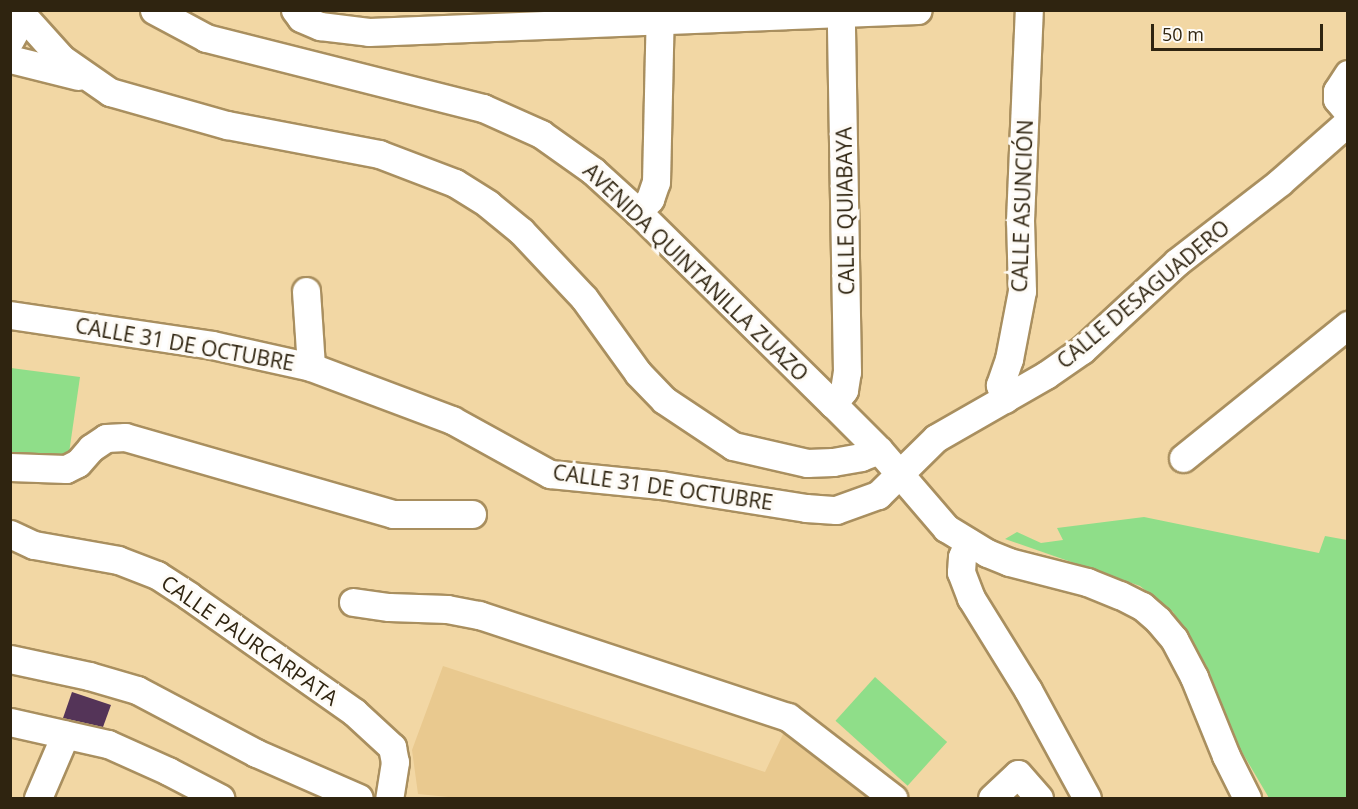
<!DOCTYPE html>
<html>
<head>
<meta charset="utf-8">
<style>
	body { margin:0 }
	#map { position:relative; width:1358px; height:809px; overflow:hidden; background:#f2d7a4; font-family:"Open Sans",sans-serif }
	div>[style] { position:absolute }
	.built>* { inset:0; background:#e9c98f }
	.green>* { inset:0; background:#8fde89; transform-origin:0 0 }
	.building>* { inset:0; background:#543458 }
	.roads { filter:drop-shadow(2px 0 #a98f5f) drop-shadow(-2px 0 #a98f5f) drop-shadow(0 2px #a98f5f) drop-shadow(0 -2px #a98f5f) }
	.minor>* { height:27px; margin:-13.5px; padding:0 13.5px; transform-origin:13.5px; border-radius:13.5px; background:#fff }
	span { translate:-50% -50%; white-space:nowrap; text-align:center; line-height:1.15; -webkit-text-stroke:6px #fefbf6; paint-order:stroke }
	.street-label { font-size:21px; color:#2f2410 }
	.frame { position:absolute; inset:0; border:12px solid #2f2410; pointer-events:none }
	.scale { position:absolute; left:1151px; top:24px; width:172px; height:27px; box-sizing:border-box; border:3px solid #2f2410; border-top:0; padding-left:8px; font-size:18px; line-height:21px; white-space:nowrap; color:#2f2410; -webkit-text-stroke:4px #fefbf6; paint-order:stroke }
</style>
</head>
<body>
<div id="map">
	<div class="built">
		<i style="clip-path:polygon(443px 666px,765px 772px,785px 730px,872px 798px,459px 798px,418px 794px,412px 750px)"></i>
	</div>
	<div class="green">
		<i style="clip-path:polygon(11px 368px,80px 377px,67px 467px,11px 460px)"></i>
		<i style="clip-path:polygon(1144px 517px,1319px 553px,1325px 536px,1347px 540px,1347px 798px,1269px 798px,1239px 747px,1195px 649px,1173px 612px,1140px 586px,1005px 539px,1017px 532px,1041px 543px,1063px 540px,1057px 528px)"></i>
		<i style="left:875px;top:677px;width:97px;height:59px;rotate:42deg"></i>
	</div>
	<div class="building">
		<i style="clip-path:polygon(72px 692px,111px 705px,103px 727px,63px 718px)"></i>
	</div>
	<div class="roads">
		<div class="minor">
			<i style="left:18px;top:10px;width:64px;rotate:48.1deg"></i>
			<i style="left:61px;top:58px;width:60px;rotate:34.8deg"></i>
			<i style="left:110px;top:92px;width:122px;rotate:15.8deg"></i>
			<i style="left:227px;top:125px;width:155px;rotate:10.8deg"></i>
			<i style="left:379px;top:154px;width:81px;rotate:20.9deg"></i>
			<i style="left:455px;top:183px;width:39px;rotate:32deg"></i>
			<i style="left:488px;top:204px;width:43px;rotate:39.3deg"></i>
			<i style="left:521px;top:231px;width:92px;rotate:46.8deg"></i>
			<i style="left:584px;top:298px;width:92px;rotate:54.2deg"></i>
			<i style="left:638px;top:373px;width:37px;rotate:46deg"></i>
			<i style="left:664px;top:400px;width:83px;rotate:33.7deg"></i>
			<i style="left:733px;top:446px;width:76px;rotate:12.9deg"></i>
			<i style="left:807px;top:463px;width:26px;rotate:-2deg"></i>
			<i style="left:833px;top:462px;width:28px;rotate:-10deg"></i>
			<i style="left:861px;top:457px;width:19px;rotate:-21deg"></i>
			<i style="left:154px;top:10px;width:59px;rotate:28.3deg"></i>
			<i style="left:206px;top:38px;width:286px;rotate:14.2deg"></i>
			<i style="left:483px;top:108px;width:64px;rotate:24.1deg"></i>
			<i style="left:541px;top:134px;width:64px;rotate:35.4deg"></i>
			<i style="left:593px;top:171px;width:61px;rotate:42.3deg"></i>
			<i style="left:638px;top:212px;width:274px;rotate:44.6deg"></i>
			<i style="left:833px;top:404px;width:65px;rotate:45deg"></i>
			<i style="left:879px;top:450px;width:103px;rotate:49.3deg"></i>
			<i style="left:946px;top:528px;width:48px;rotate:31.4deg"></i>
			<i style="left:987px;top:553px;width:24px;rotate:22deg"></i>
			<i style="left:1009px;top:562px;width:81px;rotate:14.4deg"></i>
			<i style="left:1087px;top:582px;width:35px;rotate:22deg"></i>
			<i style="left:1120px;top:595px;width:25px;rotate:27deg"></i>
			<i style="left:1142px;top:606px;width:21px;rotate:41deg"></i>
			<i style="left:1158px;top:620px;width:25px;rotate:50deg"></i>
			<i style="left:1174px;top:639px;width:43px;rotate:62.2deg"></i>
			<i style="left:1194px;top:677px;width:85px;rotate:67.9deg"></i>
			<i style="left:1226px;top:756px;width:47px;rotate:63.4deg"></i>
			<i style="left:295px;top:10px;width:10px;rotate:53deg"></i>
			<i style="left:301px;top:18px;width:21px;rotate:23deg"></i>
			<i style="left:320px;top:26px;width:49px;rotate:7deg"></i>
			<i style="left:369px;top:32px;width:549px;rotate:-2.29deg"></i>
			<i style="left:10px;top:40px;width:26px;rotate:-61deg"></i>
			<i style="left:10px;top:59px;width:70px;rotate:14deg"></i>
			<i style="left:1348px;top:74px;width:20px;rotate:123deg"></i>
			<i style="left:1337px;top:91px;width:8px;rotate:90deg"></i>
			<i style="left:1337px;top:99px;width:17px;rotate:50deg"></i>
			<i style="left:638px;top:212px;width:18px;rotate:-47deg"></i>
			<i style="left:650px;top:199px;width:18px;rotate:-71deg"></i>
			<i style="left:656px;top:182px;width:172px;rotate:-88.7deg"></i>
			<i style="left:306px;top:291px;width:76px;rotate:86.2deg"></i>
			<i style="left:10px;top:315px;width:204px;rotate:8.4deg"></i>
			<i style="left:212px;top:345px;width:101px;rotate:12.5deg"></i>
			<i style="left:311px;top:367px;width:151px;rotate:20.6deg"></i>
			<i style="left:452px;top:420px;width:112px;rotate:28.9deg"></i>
			<i style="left:550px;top:474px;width:112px;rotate:5.7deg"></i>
			<i style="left:661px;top:485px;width:147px;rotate:9deg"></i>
			<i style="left:806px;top:508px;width:30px;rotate:4deg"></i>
			<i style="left:836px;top:510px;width:45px;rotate:-19.7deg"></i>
			<i style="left:878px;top:495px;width:81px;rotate:-44.5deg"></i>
			<i style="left:936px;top:438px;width:127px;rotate:-29.8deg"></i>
			<i style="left:1046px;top:375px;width:44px;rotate:-34.8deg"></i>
			<i style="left:1082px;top:350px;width:129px;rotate:-42.8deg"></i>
			<i style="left:1177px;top:262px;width:130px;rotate:-37.8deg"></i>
			<i style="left:1280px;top:182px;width:91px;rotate:-41.4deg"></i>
			<i style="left:1005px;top:399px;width:15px;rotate:-110deg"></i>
			<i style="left:1000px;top:385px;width:28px;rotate:-71deg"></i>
			<i style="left:1009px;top:359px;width:69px;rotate:-79.2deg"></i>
			<i style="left:1022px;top:291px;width:70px;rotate:-91.6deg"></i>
			<i style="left:1020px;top:221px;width:211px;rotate:-87.6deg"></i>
			<i style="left:833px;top:404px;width:18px;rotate:-52deg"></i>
			<i style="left:844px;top:390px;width:18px;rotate:-81deg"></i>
			<i style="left:847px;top:372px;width:359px;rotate:-91deg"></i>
			<i style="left:1183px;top:458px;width:212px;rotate:-38.9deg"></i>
			<i style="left:10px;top:467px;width:56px;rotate:2deg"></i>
			<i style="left:66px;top:469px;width:13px;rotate:-27deg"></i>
			<i style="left:78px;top:463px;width:20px;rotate:-49deg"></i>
			<i style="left:91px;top:448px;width:18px;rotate:-34deg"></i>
			<i style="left:106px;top:438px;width:19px;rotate:-3deg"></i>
			<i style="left:125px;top:437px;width:279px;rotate:16deg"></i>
			<i style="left:393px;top:514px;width:79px"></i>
			<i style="left:10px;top:534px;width:26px;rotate:25deg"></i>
			<i style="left:34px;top:545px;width:85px;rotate:10.1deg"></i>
			<i style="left:118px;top:560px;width:42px;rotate:21deg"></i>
			<i style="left:157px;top:575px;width:38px;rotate:33deg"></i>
			<i style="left:189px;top:596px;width:202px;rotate:35.1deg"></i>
			<i style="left:354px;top:712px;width:52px;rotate:42.6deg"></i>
			<i style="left:392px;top:747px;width:15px;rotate:79deg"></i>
			<i style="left:395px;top:762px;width:36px;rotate:99deg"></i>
			<i style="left:968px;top:542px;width:16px;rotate:112deg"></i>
			<i style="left:962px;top:557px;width:15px;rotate:94deg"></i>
			<i style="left:961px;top:572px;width:28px;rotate:69deg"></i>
			<i style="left:971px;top:598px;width:108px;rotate:58.2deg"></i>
			<i style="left:1028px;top:690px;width:123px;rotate:61.4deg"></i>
			<i style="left:353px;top:602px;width:36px;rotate:8deg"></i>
			<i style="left:389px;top:607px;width:58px;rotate:2deg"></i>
			<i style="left:447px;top:609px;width:33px;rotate:11deg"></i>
			<i style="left:479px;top:615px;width:325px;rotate:18.3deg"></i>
			<i style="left:788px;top:717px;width:133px;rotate:37.6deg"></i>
			<i style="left:10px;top:659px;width:81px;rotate:12.1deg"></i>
			<i style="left:89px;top:676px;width:50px;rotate:16.3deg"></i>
			<i style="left:137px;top:690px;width:135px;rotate:27.9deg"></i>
			<i style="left:256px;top:753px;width:112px;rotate:23.6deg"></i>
			<i style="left:10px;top:722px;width:100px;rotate:12.7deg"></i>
			<i style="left:108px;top:744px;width:66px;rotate:24.2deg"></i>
			<i style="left:168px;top:771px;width:59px;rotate:27.4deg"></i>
			<i style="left:38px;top:798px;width:69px;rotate:-66.8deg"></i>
			<i style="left:992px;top:798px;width:35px;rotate:-43deg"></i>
			<i style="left:1018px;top:774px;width:32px;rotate:49deg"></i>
		</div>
	</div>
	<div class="street-label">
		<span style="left:1022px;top:206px;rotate:-88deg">CALLE ASUNCIÓN</span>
		<span style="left:845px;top:211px;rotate:-91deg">CALLE QUIABAYA</span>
		<span style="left:696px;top:272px;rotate:44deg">AVENIDA QUINTANILLA ZUAZO</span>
		<span style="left:1143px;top:294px;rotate:-40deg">CALLE DESAGUADERO</span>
		<span style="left:185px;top:344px;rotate:10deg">CALLE 31 DE OCTUBRE</span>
		<span style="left:663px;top:487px;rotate:8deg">CALLE 31 DE OCTUBRE</span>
		<span style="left:250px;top:640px;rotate:35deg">CALLE PAURCARPATA</span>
	</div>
	<div class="frame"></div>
	<div class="scale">50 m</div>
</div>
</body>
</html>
